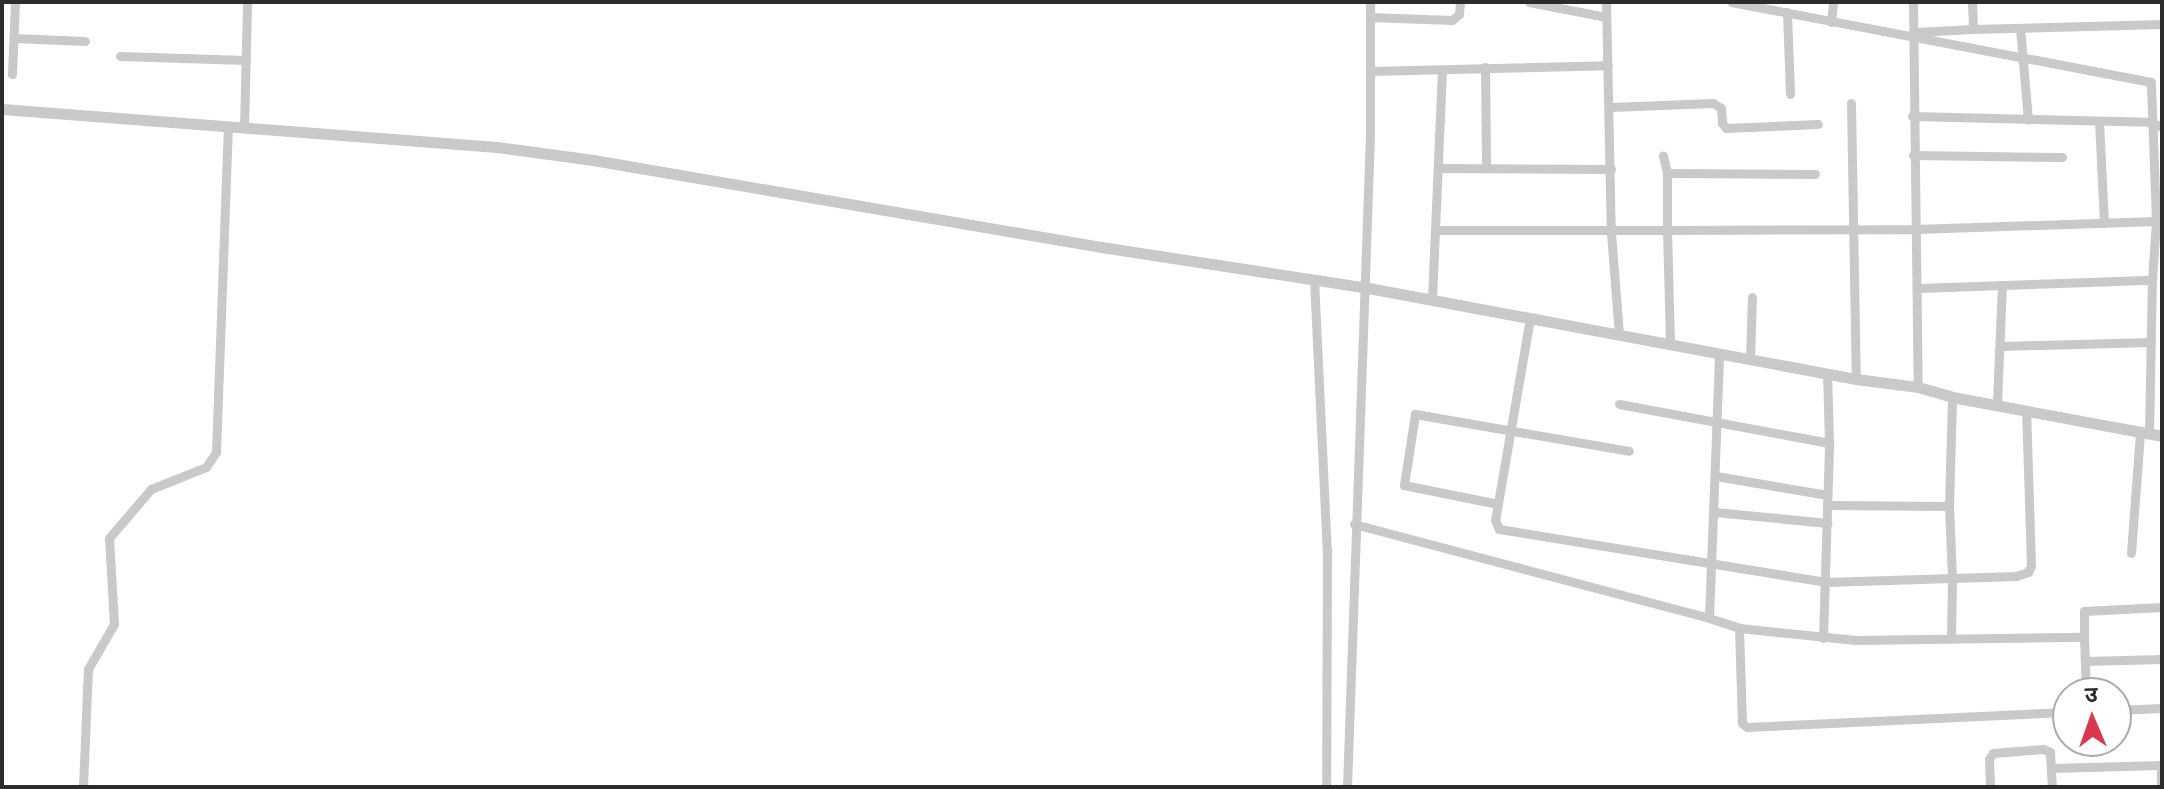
<!DOCTYPE html>
<html>
<head>
<meta charset="utf-8">
<style>
	body { margin:0 }
	#map { position:relative; width:2164px; height:789px; overflow:hidden; background:#fff; font-family:"DM Sans","Noto Sans Devanagari",sans-serif }
	div>[style] { position:absolute }
	.minor>* { height:9px; margin:-4.5px; padding:0 4.5px; transform-origin:4.5px; border-radius:4.5px; background:#c9c9c9 }
	.tertiary>* { height:11px; margin:-5.5px; padding:0 5.5px; transform-origin:5.5px; border-radius:5.5px; background:#c9c9c9 }
	span { translate:-50% -50%; white-space:nowrap; text-align:center; line-height:1.15; -webkit-text-stroke:8px #fff; paint-order:stroke }
	.frame { position:absolute; inset:0; border:4px solid #2c2c2c; pointer-events:none }
	.north { position:absolute; left:2052px; top:677px; width:80px; height:80px; box-sizing:border-box; background:#fff; border:2px solid #ababab; border-radius:50%; rotate:358deg; font-size:22px; font-weight:700; line-height:32px; text-align:center; color:#2c2c2c }
	.north::after { content:''; display:block; margin:auto; width:28px; height:36px; background:#d73a4f; clip-path:polygon(50% 0,100% 100%,50% 72%,0 100%) }
</style>
</head>
<body>
<div id="map">
	<div class="minor">
		<i style="left:1529px;top:2px;width:78px;rotate:11deg"></i>
		<i style="left:1606px;top:2px;width:231px;rotate:88.8deg"></i>
		<i style="left:1611px;top:233px;width:102px;rotate:85.5deg"></i>
		<i style="left:1913px;top:2px;width:385px;rotate:89.3deg"></i>
		<i style="left:1787px;top:12px;width:82px;rotate:87.9deg"></i>
		<i style="left:1370px;top:17px;width:82px;rotate:2.1deg"></i>
		<i style="left:1452px;top:20px;width:9px;rotate:-41deg"></i>
		<i style="left:1459px;top:14px;width:12px;rotate:-85deg"></i>
		<i style="left:1831px;top:22px;width:20px;rotate:-84deg"></i>
		<i style="left:2020px;top:28px;width:92px;rotate:85deg"></i>
		<i style="left:1973px;top:29px;width:189px;rotate:-1.5deg"></i>
		<i style="left:1915px;top:32px;width:58px;rotate:-3deg"></i>
		<i style="left:1973px;top:29px;width:27px;rotate:-92deg"></i>
		<i style="left:14px;top:38px;width:71px;rotate:2.4deg"></i>
		<i style="left:120px;top:56px;width:126px;rotate:1.8deg"></i>
		<i style="left:1485px;top:67px;width:100px;rotate:89.4deg"></i>
		<i style="left:1370px;top:71px;width:238px;rotate:-1.4deg"></i>
		<i style="left:12px;top:74px;width:72px;rotate:-87.6deg"></i>
		<i style="left:1851px;top:103px;width:276px;rotate:89deg"></i>
		<i style="left:1611px;top:107px;width:102px;rotate:-2.2deg"></i>
		<i style="left:1713px;top:103px;width:9px;rotate:32deg"></i>
		<i style="left:1721px;top:108px;width:15px;rotate:86deg"></i>
		<i style="left:1722px;top:123px;width:6px;rotate:51deg"></i>
		<i style="left:1726px;top:128px;width:92px;rotate:-2.5deg"></i>
		<i style="left:1912px;top:116px;width:238px;rotate:1.4deg"></i>
		<i style="left:2150px;top:122px;width:13px;rotate:23deg"></i>
		<i style="left:2099px;top:121px;width:102px;rotate:87.2deg"></i>
		<i style="left:244px;top:128px;width:126px;rotate:-88.6deg"></i>
		<i style="left:1913px;top:155px;width:149px;rotate:0.8deg"></i>
		<i style="left:1439px;top:168px;width:172px;rotate:0.3deg"></i>
		<i style="left:1667px;top:173px;width:148px;rotate:0.4deg"></i>
		<i style="left:1437px;top:230px;width:230px"></i>
		<i style="left:1667px;top:230px;width:57px;rotate:-90deg"></i>
		<i style="left:1667px;top:173px;width:18px;rotate:-103deg"></i>
		<i style="left:1314px;top:279px;width:271px;rotate:87.3deg"></i>
		<i style="left:1327px;top:550px;width:237px;rotate:90.2deg"></i>
		<i style="left:1918px;top:288px;width:234px;rotate:-2deg"></i>
		<i style="left:1432px;top:299px;width:229px;rotate:-87.5deg"></i>
		<i style="left:1530px;top:318px;width:205px;rotate:99.8deg"></i>
		<i style="left:1495px;top:520px;width:10px;rotate:66deg"></i>
		<i style="left:1499px;top:529px;width:331px;rotate:9.2deg"></i>
		<i style="left:1826px;top:582px;width:126px;rotate:-1.8deg"></i>
		<i style="left:1952px;top:578px;width:72px;rotate:-92.4deg"></i>
		<i style="left:1949px;top:506px;width:122px;rotate:-179.5deg"></i>
		<i style="left:1670px;top:344px;width:114px;rotate:-91.5deg"></i>
		<i style="left:1667px;top:230px;width:249px;rotate:-0.2deg"></i>
		<i style="left:1916px;top:229px;width:240px;rotate:-1.9deg"></i>
		<i style="left:2156px;top:221px;width:139px;rotate:-92.1deg"></i>
		<i style="left:2151px;top:82px;width:427px;rotate:-169.2deg"></i>
		<i style="left:2000px;top:346px;width:151px;rotate:-1.5deg"></i>
		<i style="left:1750px;top:359px;width:62px;rotate:-88.2deg"></i>
		<i style="left:1997px;top:403px;width:118px;rotate:-87.6deg"></i>
		<i style="left:1619px;top:404px;width:214px;rotate:10.5deg"></i>
		<i style="left:2149px;top:433px;width:153px;rotate:-88.9deg"></i>
		<i style="left:2152px;top:280px;width:59px;rotate:-86.1deg"></i>
		<i style="left:2156px;top:221px;width:5px"></i>
		<i style="left:1716px;top:476px;width:113px;rotate:9.7deg"></i>
		<i style="left:1498px;top:504px;width:96px;rotate:-168.6deg"></i>
		<i style="left:1404px;top:485px;width:72px;rotate:-81.2deg"></i>
		<i style="left:1415px;top:414px;width:217px;rotate:9.8deg"></i>
		<i style="left:1949px;top:506px;width:109px;rotate:-88.4deg"></i>
		<i style="left:1715px;top:512px;width:113px;rotate:5.6deg"></i>
		<i style="left:1354px;top:524px;width:367px;rotate:14.8deg"></i>
		<i style="left:1709px;top:618px;width:264px;rotate:-87.8deg"></i>
		<i style="left:2131px;top:553px;width:121px;rotate:-85.7deg"></i>
		<i style="left:1709px;top:618px;width:32px;rotate:18deg"></i>
		<i style="left:1739px;top:628px;width:117px;rotate:5.9deg"></i>
		<i style="left:1855px;top:640px;width:229px;rotate:-0.8deg"></i>
		<i style="left:2084px;top:637px;width:56px;rotate:88deg"></i>
		<i style="left:1739px;top:628px;width:95px;rotate:88.2deg"></i>
		<i style="left:1742px;top:723px;width:6px;rotate:39deg"></i>
		<i style="left:1747px;top:727px;width:321px;rotate:-2.7deg"></i>
		<i style="left:2084px;top:637px;width:26px;rotate:-90deg"></i>
		<i style="left:2084px;top:611px;width:78px;rotate:-2.9deg"></i>
		<i style="left:1823px;top:638px;width:195px;rotate:-88.2deg"></i>
		<i style="left:1829px;top:443px;width:70px;rotate:-91.6deg"></i>
		<i style="left:1951px;top:638px;width:60px;rotate:-89deg"></i>
		<i style="left:1952px;top:578px;width:64px;rotate:-1.8deg"></i>
		<i style="left:2016px;top:576px;width:13px;rotate:-18deg"></i>
		<i style="left:2028px;top:572px;width:7px;rotate:-63deg"></i>
		<i style="left:2031px;top:566px;width:155px;rotate:-91.8deg"></i>
		<i style="left:2085px;top:661px;width:77px;rotate:-1.5deg"></i>
		<i style="left:2116px;top:710px;width:46px;rotate:-2.5deg"></i>
		<i style="left:2161px;top:765px;width:22px;rotate:90deg"></i>
		<i style="left:2051px;top:768px;width:111px;rotate:-1.5deg"></i>
		<i style="left:83px;top:787px;width:118px;rotate:-87.6deg"></i>
		<i style="left:88px;top:669px;width:52px;rotate:-60deg"></i>
		<i style="left:114px;top:624px;width:86px;rotate:-93.3deg"></i>
		<i style="left:109px;top:538px;width:65px;rotate:-49.4deg"></i>
		<i style="left:151px;top:489px;width:59px;rotate:-21.8deg"></i>
		<i style="left:206px;top:467px;width:18px;rotate:-56deg"></i>
		<i style="left:216px;top:452px;width:325px;rotate:-87.9deg"></i>
		<i style="left:1347px;top:787px;width:652px;rotate:-87.98deg"></i>
		<i style="left:1370px;top:135px;width:133px;rotate:-90deg"></i>
		<i style="left:1990px;top:787px;width:28px;rotate:-92deg"></i>
		<i style="left:1989px;top:759px;width:7px;rotate:-56deg"></i>
		<i style="left:1993px;top:753px;width:50px;rotate:-4.6deg"></i>
		<i style="left:2043px;top:749px;width:8px;rotate:23deg"></i>
		<i style="left:2050px;top:752px;width:35px;rotate:87deg"></i>
	</div>
	<div class="tertiary">
		<i style="left:2px;top:109px;width:496px;rotate:4.4deg"></i>
		<i style="left:497px;top:147px;width:97px;rotate:7.7deg"></i>
		<i style="left:593px;top:160px;width:515px;rotate:9.72deg"></i>
		<i style="left:1101px;top:247px;width:265px;rotate:8.7deg"></i>
		<i style="left:1363px;top:287px;width:502px;rotate:10.57deg"></i>
		<i style="left:1856px;top:379px;width:63px;rotate:7.4deg"></i>
		<i style="left:1918px;top:387px;width:35px;rotate:16deg"></i>
		<i style="left:1952px;top:397px;width:214px;rotate:10.5deg"></i>
	</div>
	<div class="frame"></div>
	<div class="north">उ</div>
</div>
</body>
</html>
